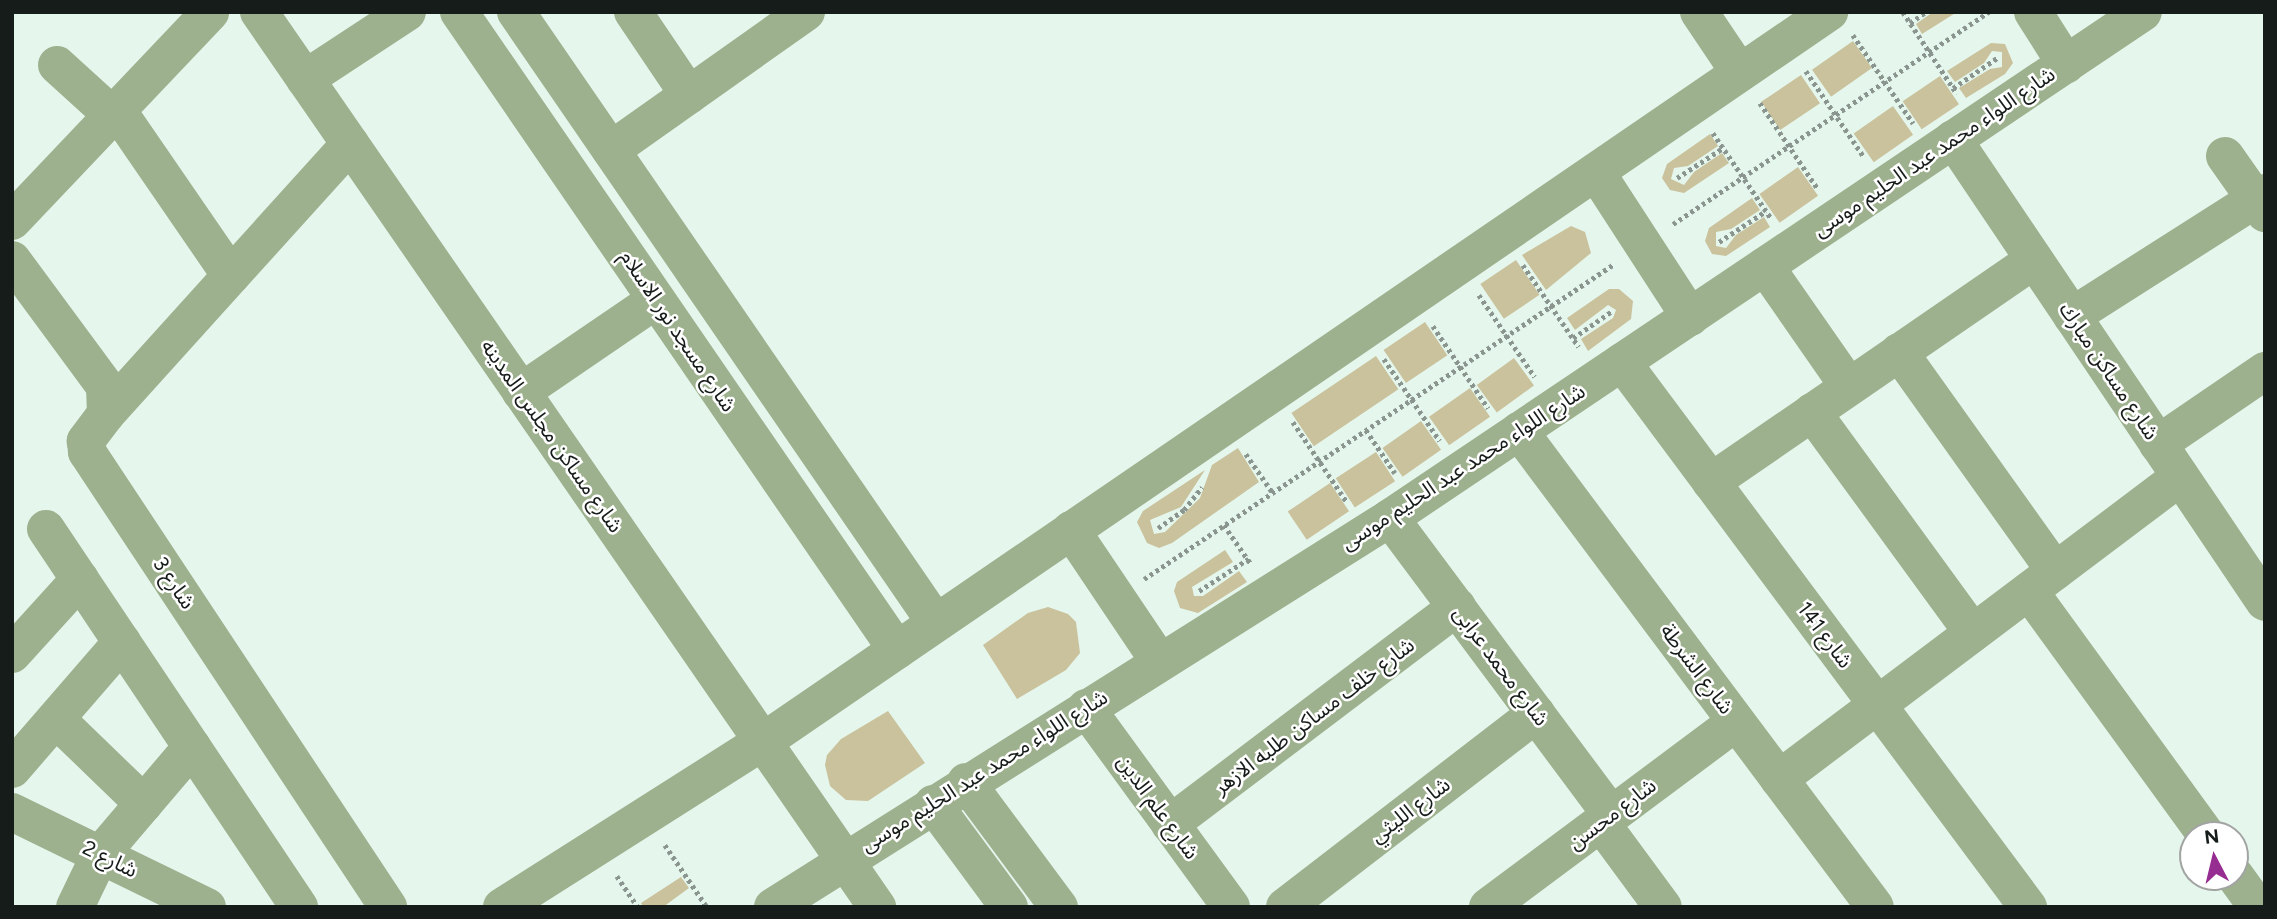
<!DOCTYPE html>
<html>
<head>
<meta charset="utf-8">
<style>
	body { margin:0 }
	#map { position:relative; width:2277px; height:919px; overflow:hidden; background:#e5f6ed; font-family:Figtree,"Noto Sans Arabic",sans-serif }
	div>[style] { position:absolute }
	.green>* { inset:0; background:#cac29c; transform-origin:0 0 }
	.path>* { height:4.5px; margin-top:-2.25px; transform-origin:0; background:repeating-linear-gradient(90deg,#89958e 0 3.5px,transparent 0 7px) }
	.minor>* { height:38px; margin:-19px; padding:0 19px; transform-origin:19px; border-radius:19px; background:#9eb18e }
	span { translate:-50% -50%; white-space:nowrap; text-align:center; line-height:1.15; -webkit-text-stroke:5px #fff; paint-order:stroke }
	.street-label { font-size:21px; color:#161c19 }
	.frame { position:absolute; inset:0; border:14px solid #161c19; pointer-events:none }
	.north { position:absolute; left:2179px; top:821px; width:70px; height:70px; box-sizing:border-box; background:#fff; border:2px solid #a2a4a3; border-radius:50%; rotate:353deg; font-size:19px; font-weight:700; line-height:28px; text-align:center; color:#161c19 }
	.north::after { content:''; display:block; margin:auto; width:24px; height:32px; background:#962d90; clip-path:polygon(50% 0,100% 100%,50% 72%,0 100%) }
</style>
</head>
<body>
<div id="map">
	<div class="green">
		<i style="clip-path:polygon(1933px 12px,1957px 12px,1922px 34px,1916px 24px)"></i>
		<i style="left:1853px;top:41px;width:33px;height:50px;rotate:55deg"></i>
		<i style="clip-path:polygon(1991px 43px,2005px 44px,2013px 63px,2005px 74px,1966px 98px,1959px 88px,1990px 69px,2002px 67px,2002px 52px,1992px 51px,1984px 63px,1955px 82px,1947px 71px)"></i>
		<i style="left:1801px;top:75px;width:34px;height:48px;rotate:56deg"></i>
		<i style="left:1940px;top:76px;width:34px;height:45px;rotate:56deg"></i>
		<i style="left:1893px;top:106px;width:35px;height:48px;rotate:55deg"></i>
		<i style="clip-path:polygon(1710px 134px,1718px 146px,1688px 166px,1674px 168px,1671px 179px,1684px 185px,1694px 172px,1722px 153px,1729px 163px,1684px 193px,1670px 190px,1662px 178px,1667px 164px)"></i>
		<i style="left:1798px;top:167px;width:35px;height:47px;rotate:55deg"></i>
		<i style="clip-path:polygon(1752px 198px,1760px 210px,1731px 229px,1716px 232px,1716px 246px,1726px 248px,1736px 235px,1764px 217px,1770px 227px,1726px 256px,1712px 254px,1705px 241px,1709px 228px)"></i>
		<i style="clip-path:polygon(1571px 226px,1585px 232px,1591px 253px,1546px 290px,1522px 255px)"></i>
		<i style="left:1516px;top:260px;width:42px;height:43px;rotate:56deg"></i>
		<i style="clip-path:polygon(1609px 289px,1619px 289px,1633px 301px,1631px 319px,1588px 351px,1581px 339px,1613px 318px,1616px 310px,1608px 305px,1575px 330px,1567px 318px)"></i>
		<i style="left:1425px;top:322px;width:40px;height:50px;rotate:56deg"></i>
		<i style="left:1376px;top:356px;width:40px;height:102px;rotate:56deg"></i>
		<i style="left:1514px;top:358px;width:34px;height:46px;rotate:54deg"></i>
		<i style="left:1470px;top:388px;width:35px;height:50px;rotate:55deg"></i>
		<i style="left:1421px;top:421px;width:35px;height:47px;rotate:55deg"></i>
		<i style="clip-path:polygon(1238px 448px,1259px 482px,1172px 543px,1159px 548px,1147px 543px,1137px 522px,1143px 511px,1205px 470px,1181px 507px,1150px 520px,1154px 534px,1165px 532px,1200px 498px,1212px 465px)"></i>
		<i style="left:1376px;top:452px;width:35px;height:48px;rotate:57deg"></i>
		<i style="left:1330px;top:483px;width:34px;height:51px;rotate:56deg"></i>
		<i style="clip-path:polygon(1225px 550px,1233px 562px,1192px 587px,1194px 596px,1203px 596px,1239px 571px,1247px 582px,1198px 613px,1180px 608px,1174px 591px,1177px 582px)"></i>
		<i style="clip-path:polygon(1048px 607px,1068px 614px,1076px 622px,1080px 653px,1066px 670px,1017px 699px,983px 645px,1028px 613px)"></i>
		<i style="clip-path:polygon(888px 711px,925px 763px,868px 801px,846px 800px,830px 786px,825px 765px,827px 755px,841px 739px)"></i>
		<i style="clip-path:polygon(681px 877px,689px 888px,663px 907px,643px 907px,641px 903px)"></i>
	</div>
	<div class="path">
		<i style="left:1903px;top:12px;width:98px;rotate:56.6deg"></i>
		<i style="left:1910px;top:23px;width:19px;rotate:-35deg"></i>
		<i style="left:1853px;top:35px;width:107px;rotate:55.7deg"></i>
		<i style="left:1806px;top:71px;width:104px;rotate:56deg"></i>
		<i style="left:1953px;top:88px;width:53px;rotate:-34.3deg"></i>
		<i style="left:1760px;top:103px;width:104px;rotate:56deg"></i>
		<i style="left:1713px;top:133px;width:103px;rotate:55.7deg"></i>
		<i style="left:1677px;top:178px;width:55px;rotate:-33.1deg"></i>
		<i style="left:1673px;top:224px;width:381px;rotate:-33.9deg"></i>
		<i style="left:1719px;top:242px;width:56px;rotate:-33.4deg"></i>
		<i style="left:1523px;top:265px;width:99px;rotate:55.7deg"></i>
		<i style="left:1479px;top:295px;width:99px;rotate:55.7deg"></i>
		<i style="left:1433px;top:326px;width:99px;rotate:56.1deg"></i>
		<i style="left:1573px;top:338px;width:47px;rotate:-34.7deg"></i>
		<i style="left:1384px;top:359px;width:99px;rotate:55.7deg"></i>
		<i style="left:1293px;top:422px;width:97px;rotate:56deg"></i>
		<i style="left:1366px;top:430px;width:52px;rotate:56deg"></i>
		<i style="left:1246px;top:454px;width:47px;rotate:55.3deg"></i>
		<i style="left:1224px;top:525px;width:47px;rotate:55.3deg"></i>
		<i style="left:1158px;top:528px;width:32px;rotate:-35deg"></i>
		<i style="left:1184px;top:510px;width:29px;rotate:-52deg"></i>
		<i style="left:1144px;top:579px;width:566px;rotate:-33.83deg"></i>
		<i style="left:1199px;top:591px;width:59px;rotate:-33.1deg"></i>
		<i style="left:665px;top:845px;width:75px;rotate:55.9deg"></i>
		<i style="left:617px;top:876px;width:37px;rotate:56deg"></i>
	</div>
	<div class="minor">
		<i style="left:259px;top:12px;width:1088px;rotate:55.37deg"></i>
		<i style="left:459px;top:12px;width:774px;rotate:55.53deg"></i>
		<i style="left:516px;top:12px;width:741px;rotate:55.5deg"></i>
		<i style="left:633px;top:12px;width:100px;rotate:56deg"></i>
		<i style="left:1699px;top:12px;width:73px;rotate:56.1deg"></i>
		<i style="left:2033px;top:12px;width:62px;rotate:57.6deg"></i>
		<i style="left:57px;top:65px;width:74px;rotate:42.3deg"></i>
		<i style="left:305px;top:79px;width:122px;rotate:-33.3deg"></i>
		<i style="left:117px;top:110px;width:201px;rotate:55.5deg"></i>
		<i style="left:1953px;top:139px;width:558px;rotate:56.03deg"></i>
		<i style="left:611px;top:150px;width:239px;rotate:-35.3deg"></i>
		<i style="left:2225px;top:156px;width:70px;rotate:54.9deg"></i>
		<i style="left:1596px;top:172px;width:173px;rotate:57deg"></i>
		<i style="left:12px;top:221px;width:288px;rotate:-46.5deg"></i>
		<i style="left:12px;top:260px;width:157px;rotate:53.6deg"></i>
		<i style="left:105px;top:386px;width:28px;rotate:88deg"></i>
		<i style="left:106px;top:414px;width:34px;rotate:127deg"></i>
		<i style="left:86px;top:441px;width:11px;rotate:85deg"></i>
		<i style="left:87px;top:452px;width:546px;rotate:56.51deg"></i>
		<i style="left:1765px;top:266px;width:147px;rotate:55.2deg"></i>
		<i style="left:2072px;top:316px;width:229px;rotate:-32.5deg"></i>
		<i style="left:1899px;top:352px;width:269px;rotate:54.5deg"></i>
		<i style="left:1622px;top:362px;width:680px;rotate:53.32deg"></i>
		<i style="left:521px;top:392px;width:163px;rotate:-34.3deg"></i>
		<i style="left:1812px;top:412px;width:273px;rotate:53.9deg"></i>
		<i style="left:106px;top:414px;width:364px;rotate:-47.9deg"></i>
		<i style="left:1519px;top:431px;width:594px;rotate:53.21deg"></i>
		<i style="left:2158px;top:444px;width:130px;rotate:-34.3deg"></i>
		<i style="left:1711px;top:482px;width:392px;rotate:-34.5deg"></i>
		<i style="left:1390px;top:518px;width:370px;rotate:53.3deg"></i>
		<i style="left:46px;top:529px;width:455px;rotate:56.2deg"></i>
		<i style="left:1071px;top:530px;width:158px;rotate:56.1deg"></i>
		<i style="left:2029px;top:591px;width:301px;rotate:54deg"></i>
		<i style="left:12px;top:654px;width:101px;rotate:-47.8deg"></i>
		<i style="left:1086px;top:708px;width:246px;rotate:53.9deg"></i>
		<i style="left:56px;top:719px;width:122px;rotate:44deg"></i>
		<i style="left:12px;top:769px;width:168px;rotate:-49.1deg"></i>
		<i style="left:1779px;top:779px;width:502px;rotate:-36.98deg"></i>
		<i style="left:966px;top:782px;width:156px;rotate:53.4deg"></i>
		<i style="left:933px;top:804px;width:128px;rotate:53.6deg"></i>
		<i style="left:12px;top:812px;width:217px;rotate:26deg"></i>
		<i style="left:1601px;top:823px;width:104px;rotate:53.6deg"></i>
		<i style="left:1170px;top:824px;width:360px;rotate:-37.1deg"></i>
		<i style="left:2235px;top:876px;width:31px;rotate:54deg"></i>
		<i style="left:75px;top:907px;width:58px;rotate:-64.3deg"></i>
		<i style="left:100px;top:855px;width:142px;rotate:-49.6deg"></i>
		<i style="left:502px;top:907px;width:310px;rotate:-32.4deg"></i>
		<i style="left:764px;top:741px;width:1291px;rotate:-34.39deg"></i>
		<i style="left:773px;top:907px;width:729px;rotate:-32.23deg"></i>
		<i style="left:1390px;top:518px;width:907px;rotate:-33.9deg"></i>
		<i style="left:1285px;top:907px;width:317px;rotate:-37.6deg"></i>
		<i style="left:1488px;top:907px;width:309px;rotate:-36.7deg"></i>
	</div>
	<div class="street-label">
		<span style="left:1934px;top:152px;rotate:-34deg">شارع اللواء محمد عبد الحليم موسى</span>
		<span style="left:678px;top:331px;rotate:56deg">شارع مسجد نور الاسلام</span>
		<span style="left:2109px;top:371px;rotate:56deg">شارع مساكن مبارك</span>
		<span style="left:552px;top:436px;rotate:55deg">شارع مساكن مجلس المدينه</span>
		<span style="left:1463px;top:467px;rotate:-33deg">شارع اللواء محمد عبد الحليم موسى</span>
		<span style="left:174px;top:583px;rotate:56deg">شارع 3</span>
		<span style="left:1825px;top:635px;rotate:53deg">شارع 141</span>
		<span style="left:1501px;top:666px;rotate:53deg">شارع محمد عرابى</span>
		<span style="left:1697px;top:669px;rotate:53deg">شارع الشرطة</span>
		<span style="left:1314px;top:716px;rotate:-37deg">شارع خلف مساكن طلبه الازهر</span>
		<span style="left:984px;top:771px;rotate:-32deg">شارع اللواء محمد عبد الحليم موسى</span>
		<span style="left:1158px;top:807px;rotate:54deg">شارع علم الدين</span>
		<span style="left:1410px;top:810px;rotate:-37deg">شارع الليثي</span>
		<span style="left:1612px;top:814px;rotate:-37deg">شارع محسن</span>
		<span style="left:110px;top:859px;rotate:26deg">شارع 2</span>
	</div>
	<div class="frame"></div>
	<div class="north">N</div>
</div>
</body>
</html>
